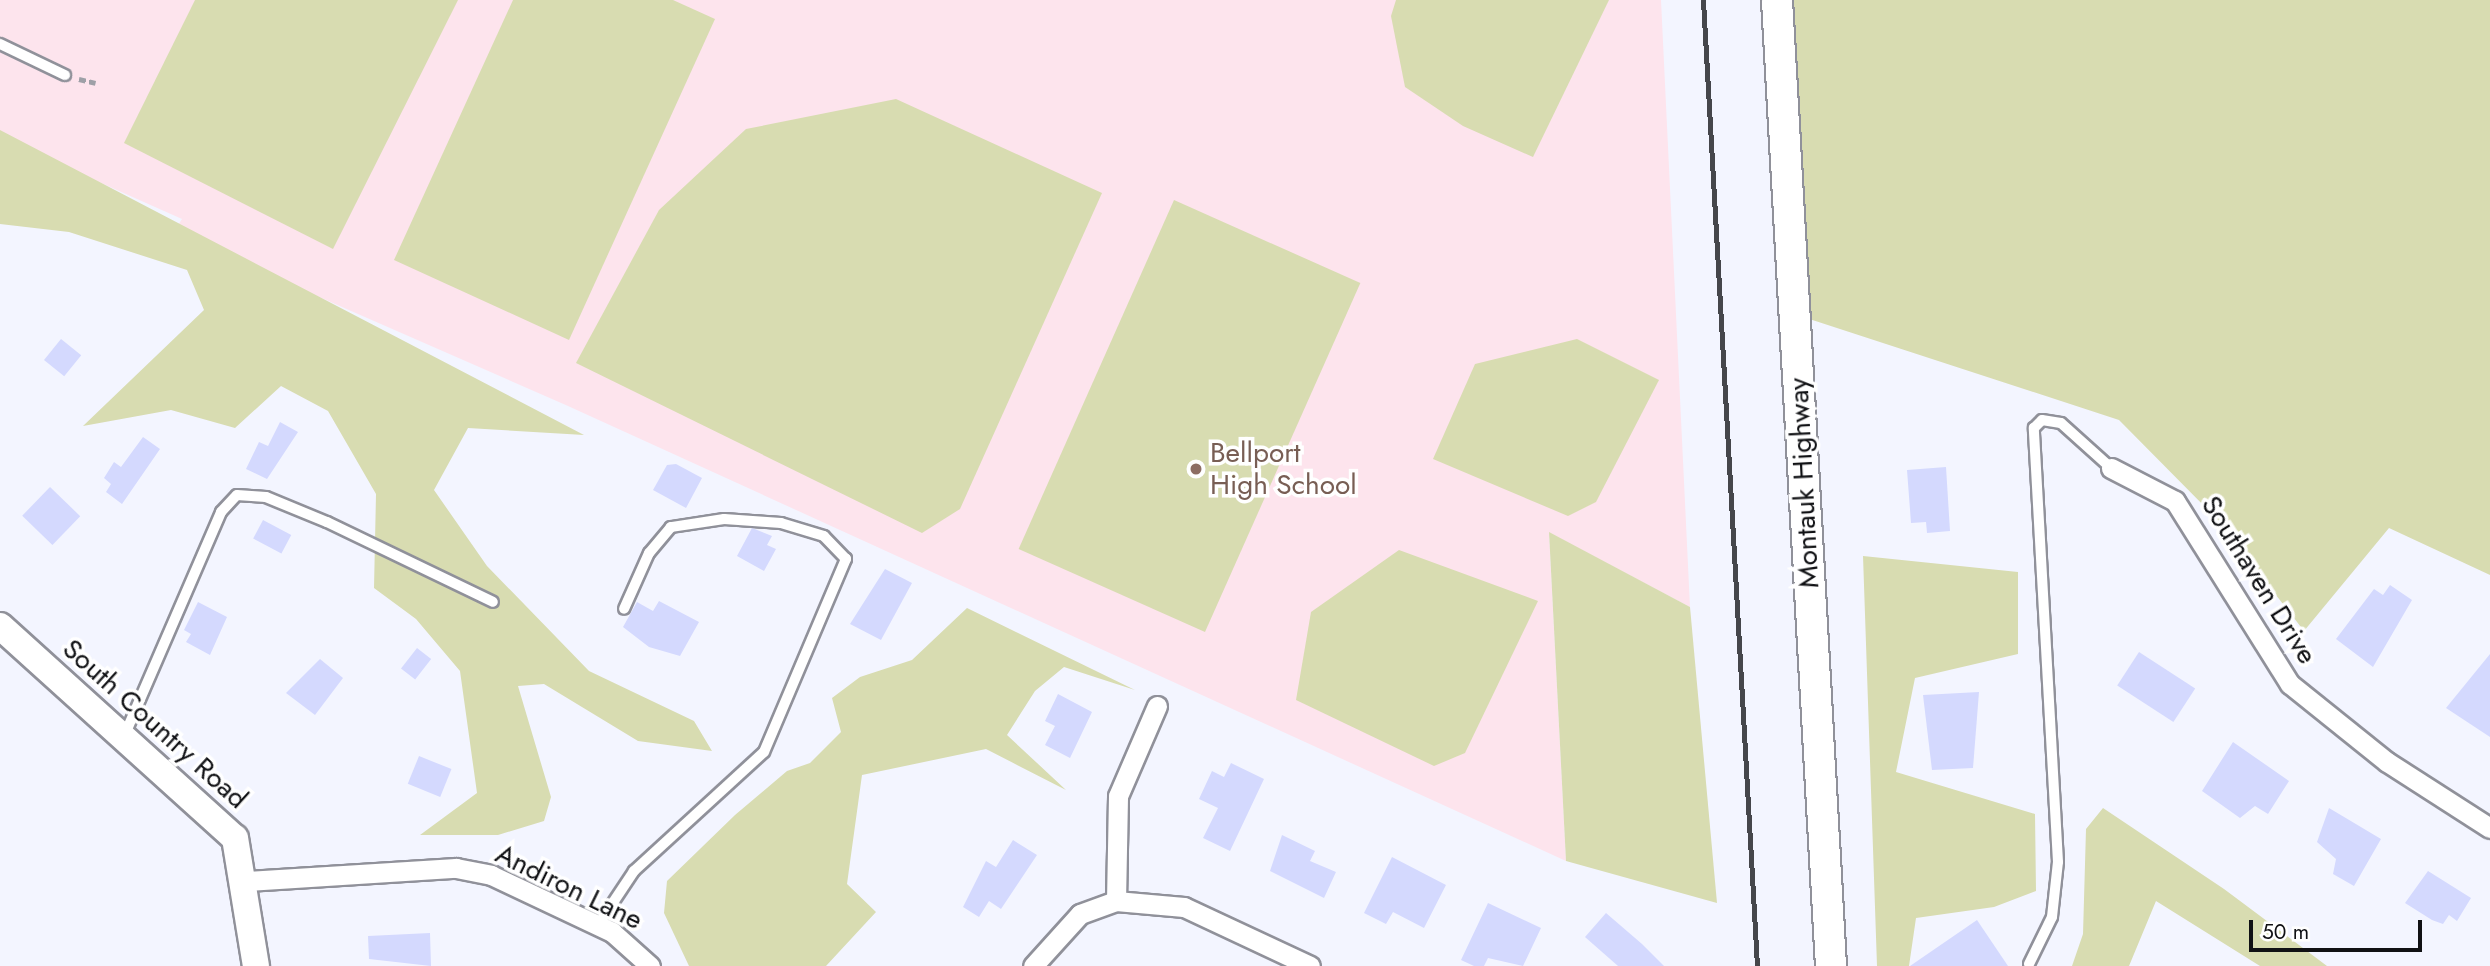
<!DOCTYPE html>
<html>
<head>
<meta charset="utf-8">
<style>
	body { margin:0 }
	#map { position:relative; width:2490px; height:966px; overflow:hidden; background:#f3f5ff; font-family:Jost,sans-serif }
	div>[style] { position:absolute }
	.education>* { inset:0; background:#fde4ed }
	.green>* { inset:0; background:#d8dcb1; transform-origin:0 0 }
	.building>* { inset:0; background:#d4d9fe; transform-origin:0 0 }
	.path>* { height:4.5px; margin-top:-2.25px; transform-origin:0; background:repeating-linear-gradient(90deg,#9ea0a7 0 7px,transparent 0 10.5px) }
	.roads { filter:drop-shadow(2px 0 #90919a) drop-shadow(-2px 0 #90919a) drop-shadow(0 2px #90919a) drop-shadow(0 -2px #90919a) }
	.lane>* { height:10px; margin:-5px; padding:0 5px; transform-origin:5px; border-radius:5px; background:#fff }
	.street>* { height:19px; margin:-9.5px; padding:0 9.5px; transform-origin:9.5px; border-radius:9.5px; background:#fff }
	.secondary>* { height:26px; margin:-13px; padding:0 13px; transform-origin:13px; border-radius:13px; background:#fff }
	.primary>* { height:30px; margin:-15px; padding:0 15px; transform-origin:15px; border-radius:15px; background:#fff }
	.rail>* { height:5px; margin:-2.5px; padding:0 2.5px; transform-origin:2.5px; border-radius:2.5px; background:#45464b }
	.dots>* { width:19px; height:19px; translate:-50% -50%; box-sizing:border-box; border:4px solid #fff; border-radius:50% }
	span { translate:-50% -50%; white-space:nowrap; text-align:center; line-height:1.15; -webkit-text-stroke:7px #fff; paint-order:stroke }
	.education-label { font-size:28px; color:#785e54 }
	.left { translate:0 -50%; text-align:left }
	.street-label { font-size:28px; color:#101114 }
	.scale { position:absolute; left:2249px; top:920px; width:173px; height:32px; box-sizing:border-box; border:4px solid #101114; border-top:0; padding-left:9px; font-size:21px; line-height:24px; white-space:nowrap; color:#101114; -webkit-text-stroke:5px #fff; paint-order:stroke }
</style>
</head>
<body>
<div id="map">
	<div class="education">
		<i style="clip-path:polygon(0 0,1661px 0,1690px 607px,1549px 533px,1566px 861px,568px 406px,173px 233px,182px 219px,0 138px)"></i>
	</div>
	<div class="green">
		<i style="clip-path:polygon(195px 0,458px 0,333px 249px,124px 143px)"></i>
		<i style="clip-path:polygon(513px 0,673px 0,715px 19px,569px 340px,394px 260px)"></i>
		<i style="clip-path:polygon(1396px 0,1609px 0,1533px 157px,1463px 126px,1405px 87px,1391px 16px)"></i>
		<i style="clip-path:polygon(1777px 0,2490px 0,2490px 575px,2389px 528px,2304px 631px,2217px 519px,2119px 420px,1794px 314px)"></i>
		<i style="clip-path:polygon(896px 99px,1102px 193px,960px 509px,922px 533px,576px 363px,659px 210px,746px 129px)"></i>
		<i style="clip-path:polygon(0 130px,584px 435px,468px 428px,434px 490px,487px 566px,589px 671px,694px 721px,712px 751px,638px 741px,544px 684px,518px 686px,551px 797px,544px 821px,498px 835px,420px 835px,477px 793px,460px 671px,416px 619px,374px 588px,376px 494px,328px 411px,281px 386px,235px 428px,171px 410px,83px 426px,204px 310px,187px 270px,69px 232px,0 224px)"></i>
		<i style="left:1174px;top:200px;width:204px;height:382px;rotate:24deg"></i>
		<i style="clip-path:polygon(1577px 339px,1659px 380px,1596px 502px,1568px 516px,1433px 459px,1475px 364px)"></i>
		<i style="clip-path:polygon(1549px 532px,1690px 607px,1717px 903px,1566px 861px)"></i>
		<i style="clip-path:polygon(1399px 550px,1538px 601px,1465px 753px,1434px 766px,1296px 700px,1311px 612px)"></i>
		<i style="clip-path:polygon(1863px 556px,2018px 572px,2018px 654px,1915px 678px,1896px 772px,2035px 814px,2036px 891px,1994px 907px,1916px 918px,1909px 966px,1877px 966px)"></i>
		<i style="clip-path:polygon(967px 608px,1135px 690px,1064px 667px,1035px 691px,1007px 735px,1066px 790px,986px 749px,862px 775px,847px 884px,876px 912px,826px 966px,689px 966px,664px 913px,667px 881px,735px 815px,787px 771px,810px 763px,841px 732px,832px 698px,860px 677px,912px 660px)"></i>
		<i style="clip-path:polygon(2103px 808px,2224px 889px,2327px 966px,2260px 966px,2156px 901px,2129px 966px,2072px 966px,2083px 934px,2086px 829px)"></i>
	</div>
	<div class="building">
		<i style="left:61px;top:339px;width:26px;height:27px;rotate:39deg"></i>
		<i style="clip-path:polygon(280px 422px,298px 432px,267px 479px,246px 469px,259px 442px,268px 446px)"></i>
		<i style="clip-path:polygon(143px 437px,160px 449px,122px 504px,106px 492px,111px 484px,104px 478px,114px 462px,121px 467px)"></i>
		<i style="clip-path:polygon(676px 464px,702px 478px,686px 508px,653px 490px,667px 465px)"></i>
		<i style="clip-path:polygon(1946px 467px,1950px 531px,1927px 533px,1926px 522px,1911px 523px,1907px 470px)"></i>
		<i style="left:50px;top:487px;width:42px;height:40px;rotate:44deg"></i>
		<i style="left:263px;top:520px;width:32px;height:21px;rotate:28deg"></i>
		<i style="clip-path:polygon(752px 528px,772px 536px,767px 545px,776px 549px,764px 571px,737px 556px)"></i>
		<i style="clip-path:polygon(885px 569px,912px 583px,881px 640px,850px 624px)"></i>
		<i style="clip-path:polygon(2390px 585px,2412px 600px,2373px 667px,2336px 639px,2374px 589px,2383px 595px)"></i>
		<i style="clip-path:polygon(659px 601px,699px 622px,680px 656px,649px 647px,623px 627px,637px 602px,653px 611px)"></i>
		<i style="clip-path:polygon(198px 602px,227px 617px,210px 655px,186px 642px,191px 634px,184px 630px)"></i>
		<i style="left:417px;top:648px;width:18px;height:26px;rotate:38deg"></i>
		<i style="left:2139px;top:652px;width:67px;height:40px;rotate:33deg"></i>
		<i style="clip-path:polygon(2490px 654px,2490px 737px,2446px 708px)"></i>
		<i style="clip-path:polygon(320px 659px,343px 678px,315px 715px,286px 693px)"></i>
		<i style="clip-path:polygon(1979px 692px,1973px 768px,1932px 770px,1923px 695px)"></i>
		<i style="clip-path:polygon(1058px 694px,1092px 712px,1070px 758px,1045px 745px,1055px 726px,1045px 721px)"></i>
		<i style="clip-path:polygon(2233px 742px,2289px 781px,2268px 814px,2255px 806px,2240px 818px,2202px 791px)"></i>
		<i style="left:419px;top:756px;width:35px;height:30px;rotate:22deg"></i>
		<i style="clip-path:polygon(1231px 763px,1264px 779px,1230px 851px,1203px 838px,1218px 808px,1199px 799px,1212px 771px,1224px 777px)"></i>
		<i style="clip-path:polygon(2329px 808px,2381px 839px,2354px 886px,2333px 874px,2336px 859px,2317px 842px)"></i>
		<i style="clip-path:polygon(1282px 835px,1315px 851px,1310px 861px,1336px 872px,1324px 898px,1270px 871px)"></i>
		<i style="clip-path:polygon(1013px 840px,1037px 855px,1001px 909px,989px 901px,979px 917px,963px 907px,986px 861px,996px 867px)"></i>
		<i style="clip-path:polygon(1392px 857px,1446px 885px,1424px 928px,1393px 912px,1386px 924px,1364px 913px)"></i>
		<i style="clip-path:polygon(2428px 871px,2471px 898px,2457px 921px,2449px 915px,2443px 924px,2432px 920px,2405px 903px)"></i>
		<i style="clip-path:polygon(1488px 903px,1541px 928px,1523px 966px,1488px 958px,1484px 966px,1474px 966px,1461px 960px)"></i>
		<i style="clip-path:polygon(1606px 913px,1642px 944px,1664px 966px,1618px 966px,1585px 937px)"></i>
		<i style="clip-path:polygon(1977px 920px,2008px 966px,1910px 966px)"></i>
		<i style="clip-path:polygon(430px 933px,431px 966px,369px 959px,368px 936px)"></i>
	</div>
	<div class="path">
		<i style="left:79px;top:79px;width:17px;rotate:13deg"></i>
	</div>
	<div class="roads">
		<div class="lane">
			<i style="left:0;top:44px;width:72px;rotate:25.5deg"></i>
			<i style="left:125px;top:734px;width:242px;rotate:-66.6deg"></i>
			<i style="left:221px;top:512px;width:23px;rotate:-47deg"></i>
			<i style="left:237px;top:495px;width:29px;rotate:4deg"></i>
			<i style="left:266px;top:497px;width:66px;rotate:22.3deg"></i>
			<i style="left:327px;top:522px;width:184px;rotate:25.7deg"></i>
			<i style="left:598px;top:925px;width:65px;rotate:-56.3deg"></i>
			<i style="left:634px;top:871px;width:176px;rotate:-42.5deg"></i>
			<i style="left:764px;top:752px;width:210px;rotate:-67deg"></i>
			<i style="left:846px;top:559px;width:32px;rotate:-134deg"></i>
			<i style="left:824px;top:536px;width:45px;rotate:-163.2deg"></i>
			<i style="left:781px;top:523px;width:57px;rotate:-176deg"></i>
			<i style="left:724px;top:519px;width:54px;rotate:171.4deg"></i>
			<i style="left:671px;top:527px;width:34px;rotate:130deg"></i>
			<i style="left:649px;top:553px;width:61px;rotate:114.1deg"></i>
			<i style="left:2029px;top:964px;width:52px;rotate:-63.9deg"></i>
			<i style="left:2052px;top:917px;width:55px;rotate:-83.8deg"></i>
			<i style="left:2058px;top:862px;width:435px;rotate:-93.2deg"></i>
			<i style="left:2034px;top:428px;width:11px;rotate:-45deg"></i>
			<i style="left:2042px;top:420px;width:19px;rotate:9deg"></i>
			<i style="left:2061px;top:423px;width:67px;rotate:42deg"></i>
		</div>
		<div class="street">
			<i style="left:2111px;top:468px;width:72px;rotate:27.3deg"></i>
			<i style="left:2175px;top:501px;width:216px;rotate:57.9deg"></i>
			<i style="left:2290px;top:684px;width:124px;rotate:38.8deg"></i>
			<i style="left:2387px;top:762px;width:122px;rotate:32.7deg"></i>
			<i style="left:247px;top:881px;width:209px;rotate:-3.6deg"></i>
			<i style="left:456px;top:868px;width:36px;rotate:11deg"></i>
			<i style="left:491px;top:875px;width:134px;rotate:25.2deg"></i>
			<i style="left:612px;top:932px;width:51px;rotate:41.8deg"></i>
			<i style="left:1116px;top:901px;width:68px;rotate:5deg"></i>
			<i style="left:1184px;top:907px;width:139px;rotate:25.1deg"></i>
			<i style="left:1033px;top:966px;width:70px;rotate:-47.9deg"></i>
			<i style="left:1080px;top:914px;width:38px;rotate:-20deg"></i>
			<i style="left:1116px;top:901px;width:105px;rotate:-88.9deg"></i>
			<i style="left:1118px;top:796px;width:98px;rotate:-66.6deg"></i>
		</div>
		<div class="secondary">
			<i style="left:0;top:626px;width:316px;rotate:42.1deg"></i>
			<i style="left:235px;top:838px;width:130px;rotate:80.7deg"></i>
		</div>
		<div class="primary">
			<i style="left:1777px;top:0;width:968px;rotate:86.8deg"></i>
		</div>
	</div>
	<div class="rail">
		<i style="left:1703px;top:0;width:968px;rotate:86.8deg"></i>
	</div>
	<div class="dots">
		<i style="left:1196px;top:469px;background:#8d6e63"></i>
	</div>
	<div class="education-label">
		<span class="left" style="left:1210px;top:469px">Bellport<br>High School</span>
	</div>
	<div class="street-label">
		<span style="left:1804px;top:483px;rotate:-93deg">Montauk Highway</span>
		<span style="left:2259px;top:580px;rotate:58deg">Southaven Drive</span>
		<span style="left:155px;top:724px;rotate:42deg">South Country Road</span>
		<span style="left:569px;top:887px;rotate:26deg">Andiron Lane</span>
	</div>
	<div class="scale">50 m</div>
</div>
</body>
</html>
